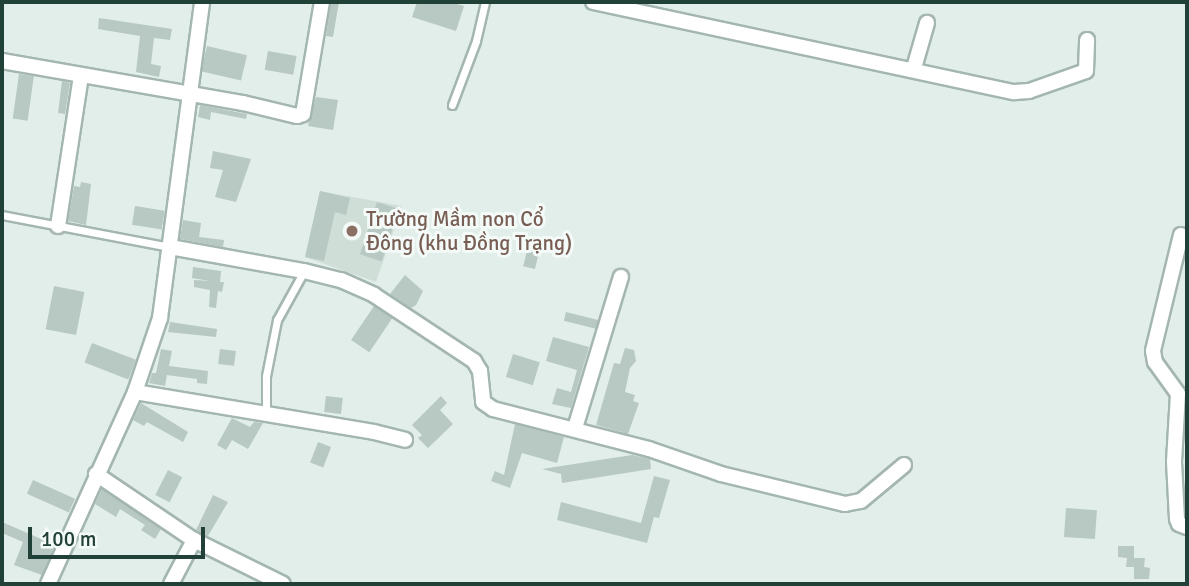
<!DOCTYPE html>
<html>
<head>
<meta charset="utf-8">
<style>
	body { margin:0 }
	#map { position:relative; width:1189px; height:586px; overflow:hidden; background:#e2eee9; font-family:Signika,sans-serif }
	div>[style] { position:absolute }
	.built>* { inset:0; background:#d0ded8 }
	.building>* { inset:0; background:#b7c9c2; transform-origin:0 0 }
	.roads { filter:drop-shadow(2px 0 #a4b6b0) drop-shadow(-2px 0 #a4b6b0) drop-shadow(0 2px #a4b6b0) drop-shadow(0 -2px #a4b6b0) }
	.lane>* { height:7px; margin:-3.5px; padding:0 3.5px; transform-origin:3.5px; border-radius:3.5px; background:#fff }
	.street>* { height:14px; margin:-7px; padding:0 7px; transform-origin:7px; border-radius:7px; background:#fff }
	.dots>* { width:19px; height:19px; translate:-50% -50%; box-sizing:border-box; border:4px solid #f3faf7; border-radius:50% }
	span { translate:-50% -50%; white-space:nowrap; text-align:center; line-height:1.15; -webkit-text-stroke:6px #f3faf7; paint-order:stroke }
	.education-label { font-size:21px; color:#785e54 }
	.left { translate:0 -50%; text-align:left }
	.frame { position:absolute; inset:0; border:4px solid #214038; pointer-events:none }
	.scale { position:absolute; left:28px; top:527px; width:177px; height:32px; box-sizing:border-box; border:4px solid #214038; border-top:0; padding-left:9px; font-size:21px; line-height:24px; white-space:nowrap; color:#214038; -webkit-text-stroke:5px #f3faf7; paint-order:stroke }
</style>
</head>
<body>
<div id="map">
	<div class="built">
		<i style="clip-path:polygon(320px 191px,402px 206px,376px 282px,305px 257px)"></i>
	</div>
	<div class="building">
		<i style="clip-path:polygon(331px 2px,339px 2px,333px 37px,326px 36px)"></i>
		<i style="clip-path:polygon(417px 2px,450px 2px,464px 6px,456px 31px,412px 17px)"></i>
		<i style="clip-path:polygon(99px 18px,172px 29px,170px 40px,154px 38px,151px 64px,161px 66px,159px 77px,136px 72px,140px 36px,98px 29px)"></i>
		<i style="left:207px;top:46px;width:41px;height:26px;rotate:13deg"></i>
		<i style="left:268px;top:51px;width:29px;height:19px;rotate:10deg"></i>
		<i style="left:19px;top:74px;width:15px;height:45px;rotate:8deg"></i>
		<i style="clip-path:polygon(62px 81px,70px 83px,65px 114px,58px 113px)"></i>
		<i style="clip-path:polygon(316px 97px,338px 100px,333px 130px,308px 126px)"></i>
		<i style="clip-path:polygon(200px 105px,247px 114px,246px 119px,211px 112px,210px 120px,198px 117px)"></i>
		<i style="clip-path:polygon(213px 151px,251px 159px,236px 202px,215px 197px,223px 170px,210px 168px)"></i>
		<i style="clip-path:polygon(81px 182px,91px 184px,86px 225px,68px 221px,74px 186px,80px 187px)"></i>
		<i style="clip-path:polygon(320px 191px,350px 198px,346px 215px,335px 212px,324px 261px,305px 257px)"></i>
		<i style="left:377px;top:202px;width:23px;height:55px;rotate:18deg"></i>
		<i style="left:135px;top:206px;width:30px;height:19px;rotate:9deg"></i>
		<i style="clip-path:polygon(183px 220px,201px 223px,199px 237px,224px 240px,223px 247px,180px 239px)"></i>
		<i style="left:530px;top:239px;width:12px;height:28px;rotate:14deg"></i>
		<i style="clip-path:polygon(193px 267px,221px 271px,220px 282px,224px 282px,222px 292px,218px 291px,216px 308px,209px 307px,210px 290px,194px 287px,194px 280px,210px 281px,192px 278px)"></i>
		<i style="clip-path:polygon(405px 275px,423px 291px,416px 305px,411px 308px,390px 294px)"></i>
		<i style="left:54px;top:286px;width:31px;height:44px;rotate:11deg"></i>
		<i style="left:374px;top:306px;width:22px;height:41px;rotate:34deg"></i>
		<i style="left:566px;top:312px;width:33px;height:9px;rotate:14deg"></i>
		<i style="clip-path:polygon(170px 322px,217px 329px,216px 337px,168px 332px)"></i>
		<i style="clip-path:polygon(553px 337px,589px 347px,571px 408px,552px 404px,557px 388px,571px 392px,577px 370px,546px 361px)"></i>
		<i style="left:92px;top:343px;width:47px;height:21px;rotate:21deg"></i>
		<i style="clip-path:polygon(625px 348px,634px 350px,636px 361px,630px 368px,625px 392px,635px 395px,633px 401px,639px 403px,628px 434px,596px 425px,614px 363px,620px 364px)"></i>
		<i style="clip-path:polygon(161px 349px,172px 351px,169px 366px,208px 371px,207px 384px,197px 383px,197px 379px,167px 375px,165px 386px,149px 383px,152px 373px,156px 373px)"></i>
		<i style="left:220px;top:349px;width:16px;height:15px;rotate:7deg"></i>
		<i style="left:513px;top:354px;width:28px;height:24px;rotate:17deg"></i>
		<i style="left:326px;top:396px;width:17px;height:16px;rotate:7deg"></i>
		<i style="clip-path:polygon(441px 396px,447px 403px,440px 410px,453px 424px,428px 448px,418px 438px,422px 435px,412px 425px)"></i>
		<i style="clip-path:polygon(141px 403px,188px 432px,183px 442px,147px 422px,144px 426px,133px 420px)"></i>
		<i style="clip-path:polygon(232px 418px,250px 427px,254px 422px,263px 423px,248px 449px,232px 440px,226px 450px,217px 445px)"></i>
		<i style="clip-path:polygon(515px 424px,564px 437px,557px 463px,522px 453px,510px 488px,491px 481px,495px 471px,504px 475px)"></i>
		<i style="left:318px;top:442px;width:14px;height:22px;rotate:21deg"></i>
		<i style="clip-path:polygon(632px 455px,650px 459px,651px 469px,562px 483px,561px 474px,542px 469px)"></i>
		<i style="left:168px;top:470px;width:16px;height:28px;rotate:27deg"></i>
		<i style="clip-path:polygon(654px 476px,670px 480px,659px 518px,654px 517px,647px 543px,557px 520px,561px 502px,641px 523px)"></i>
		<i style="left:33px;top:480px;width:46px;height:15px;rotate:24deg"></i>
		<i style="clip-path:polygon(102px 489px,161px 529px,155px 539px,141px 530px,145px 525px,120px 509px,116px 517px,95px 504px)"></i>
		<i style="clip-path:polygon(213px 495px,228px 502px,208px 536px,196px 530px)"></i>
		<i style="left:1066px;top:508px;width:31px;height:29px;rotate:4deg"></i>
		<i style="clip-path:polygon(2px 522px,55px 545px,42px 575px,14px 565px,23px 542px,2px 533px)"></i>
		<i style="clip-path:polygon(1118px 546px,1134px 546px,1134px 558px,1145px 558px,1144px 567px,1150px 568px,1149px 579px,1134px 579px,1134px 567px,1126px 567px,1127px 558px,1118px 557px)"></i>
	</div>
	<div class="roads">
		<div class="lane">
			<i style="left:452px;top:105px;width:68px;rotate:-69.4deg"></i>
			<i style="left:476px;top:41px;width:40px;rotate:-77deg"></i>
			<i style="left:2px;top:215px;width:170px;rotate:10.8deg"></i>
			<i style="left:266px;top:415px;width:39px;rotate:-90deg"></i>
			<i style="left:266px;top:376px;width:57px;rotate:-78.9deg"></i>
			<i style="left:277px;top:320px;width:56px;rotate:-61.1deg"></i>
		</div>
		<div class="street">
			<i style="left:593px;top:2px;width:431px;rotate:12.1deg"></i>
			<i style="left:1014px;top:92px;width:15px;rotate:-4deg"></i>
			<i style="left:1029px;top:91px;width:60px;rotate:-19.3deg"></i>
			<i style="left:1086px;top:71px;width:31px;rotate:-88deg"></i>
			<i style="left:2px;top:61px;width:245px;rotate:9.9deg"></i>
			<i style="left:243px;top:103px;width:56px;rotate:13.5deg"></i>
			<i style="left:297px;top:116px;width:6px;rotate:-18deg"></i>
			<i style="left:303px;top:114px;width:114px;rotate:-80.4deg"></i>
			<i style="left:914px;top:68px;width:47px;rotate:-73.9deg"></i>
			<i style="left:58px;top:226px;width:152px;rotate:-81.3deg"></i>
			<i style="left:1181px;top:235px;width:119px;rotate:103.6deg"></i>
			<i style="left:1153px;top:351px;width:11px;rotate:80deg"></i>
			<i style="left:1155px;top:362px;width:39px;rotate:54deg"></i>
			<i style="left:1178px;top:394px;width:68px;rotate:93.4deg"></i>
			<i style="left:1174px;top:462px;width:57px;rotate:87deg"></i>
			<i style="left:1177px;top:519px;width:5px;rotate:68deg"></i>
			<i style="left:1179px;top:524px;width:9px;rotate:21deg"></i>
			<i style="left:170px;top:247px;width:136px;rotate:10.2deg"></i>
			<i style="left:304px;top:271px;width:38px;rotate:14deg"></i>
			<i style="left:341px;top:280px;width:36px;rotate:24deg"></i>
			<i style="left:374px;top:295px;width:120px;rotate:33.4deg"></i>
			<i style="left:474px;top:361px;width:12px;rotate:59deg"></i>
			<i style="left:480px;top:371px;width:31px;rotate:84deg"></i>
			<i style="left:483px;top:402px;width:12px;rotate:35deg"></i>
			<i style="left:493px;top:409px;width:161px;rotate:14.4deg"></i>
			<i style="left:649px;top:449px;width:76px;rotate:19.1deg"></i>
			<i style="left:721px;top:474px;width:128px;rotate:13.6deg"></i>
			<i style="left:845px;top:504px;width:16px;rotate:-11deg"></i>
			<i style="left:861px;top:501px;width:56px;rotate:-39.9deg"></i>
			<i style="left:135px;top:392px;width:242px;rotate:9.5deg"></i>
			<i style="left:374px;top:432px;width:32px;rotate:14deg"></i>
			<i style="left:575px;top:428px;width:158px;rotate:-73.1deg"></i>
			<i style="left:96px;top:474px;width:118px;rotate:34deg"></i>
			<i style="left:194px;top:540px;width:99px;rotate:26.3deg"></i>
			<i style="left:48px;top:584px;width:211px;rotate:-65.6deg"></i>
			<i style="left:135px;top:392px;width:78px;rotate:-71.3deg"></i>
			<i style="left:160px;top:318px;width:319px;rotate:-82.4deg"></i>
			<i style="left:171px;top:584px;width:50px;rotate:-62.4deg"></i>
		</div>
	</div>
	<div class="dots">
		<i style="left:352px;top:231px;background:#8d6e63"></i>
	</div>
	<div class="education-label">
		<span class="left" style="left:366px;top:231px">Trường Mầm non Cổ<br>Đông (khu Đồng Trạng)</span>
	</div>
	<div class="frame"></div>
	<div class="scale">100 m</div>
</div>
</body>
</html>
